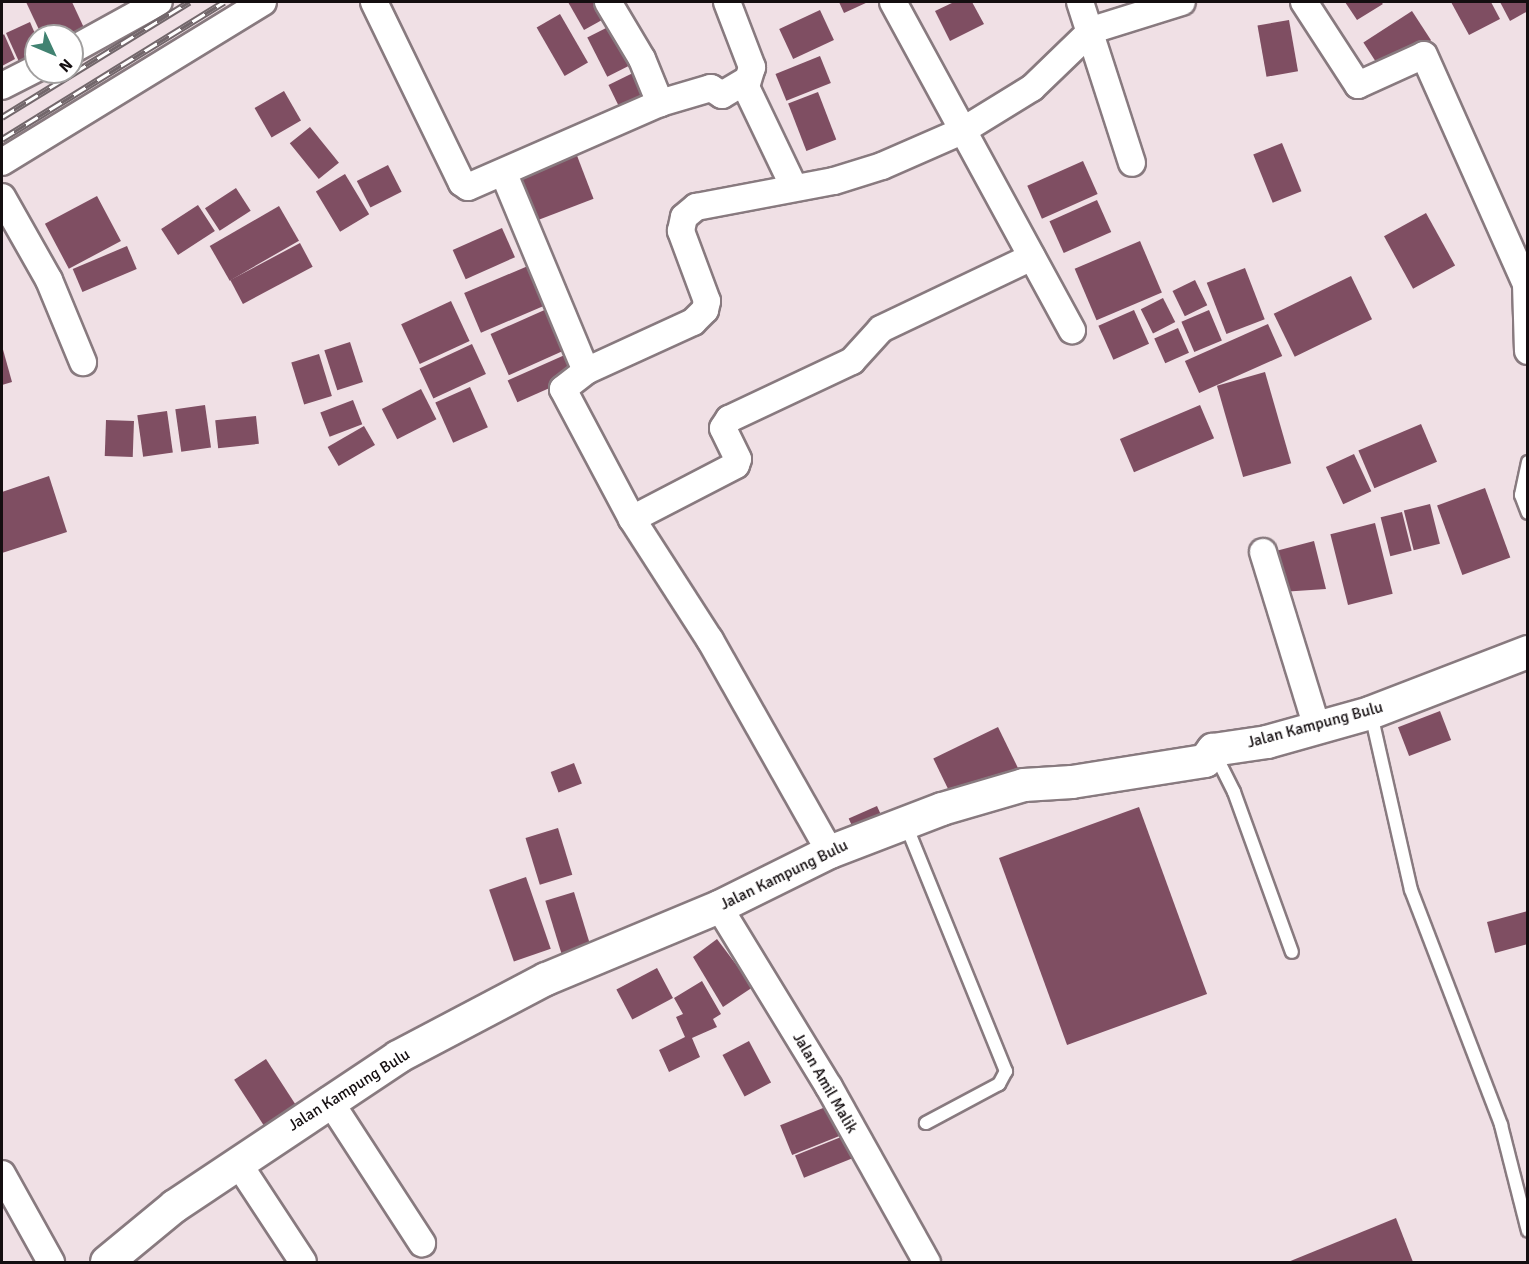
<!DOCTYPE html>
<html>
<head>
<meta charset="utf-8">
<style>
	body { margin:0 }
	#map { position:relative; width:1529px; height:1264px; overflow:hidden; background:#f0e0e5; font-family:Signika,sans-serif }
	div>[style] { position:absolute }
	.building>* { inset:0; background:#7f4e62; transform-origin:0 0 }
	.roads { filter:drop-shadow(2px 0 #887a7f) drop-shadow(-2px 0 #887a7f) drop-shadow(0 2px #887a7f) drop-shadow(0 -2px #887a7f) }
	.service>* { height:12px; margin:-6px; padding:0 6px; transform-origin:6px; border-radius:6px; background:#fff }
	.minor>* { height:26px; margin:-13px; padding:0 13px; transform-origin:13px; border-radius:13px; background:#fff }
	.tertiary>* { height:32px; margin:-16px; padding:0 16px; transform-origin:16px; border-radius:16px; background:#fff }
	.rail>* { height:7px; margin-top:-3.5px; transform-origin:0; background:repeating-linear-gradient(90deg,#fff 0 14px,#72676b 0 28px); box-sizing:border-box; border-block:2px solid #72676b }
	span { translate:-50% -50%; white-space:nowrap; text-align:center; line-height:1.15; -webkit-text-stroke:6px #fff; paint-order:stroke }
	.street-label { font-size:16px; color:#140e10 }
	.frame { position:absolute; inset:0; border:3px solid #140e10; pointer-events:none }
	.north { position:absolute; left:24px; top:24px; width:60px; height:60px; box-sizing:border-box; background:#fff; border:2px solid #a19f9f; border-radius:50%; rotate:134deg; font-size:16px; font-weight:700; line-height:24px; text-align:center; color:#140e10 }
	.north::after { content:''; display:block; margin:auto; width:21px; height:27px; background:#418271; clip-path:polygon(50% 0,100% 100%,50% 72%,0 100%) }
</style>
</head>
<body>
<div id="map">
	<div class="building">
		<i style="clip-path:polygon(26px 2px,72px 2px,85px 30px,72px 36px,42px 36px)"></i>
		<i style="clip-path:polygon(568px 2px,604px 2px,611px 15px,584px 30px)"></i>
		<i style="clip-path:polygon(839px 2px,868px 2px,844px 13px)"></i>
		<i style="clip-path:polygon(954px 2px,972px 2px,984px 24px,950px 41px,935px 11px)"></i>
		<i style="clip-path:polygon(1345px 2px,1381px 2px,1383px 4px,1357px 20px)"></i>
		<i style="clip-path:polygon(1451px 2px,1491px 2px,1500px 19px,1469px 35px)"></i>
		<i style="clip-path:polygon(1500px 2px,1528px 2px,1528px 11px,1510px 21px)"></i>
		<i style="left:820px;top:10px;width:33px;height:45px;rotate:65deg"></i>
		<i style="left:1412px;top:11px;width:35px;height:58px;rotate:57deg"></i>
		<i style="left:560px;top:14px;width:56px;height:27px;rotate:60deg"></i>
		<i style="left:1289px;top:20px;width:52px;height:32px;rotate:80deg"></i>
		<i style="clip-path:polygon(30px 22px,36px 36px,36px 57px,20px 64px,6px 33px)"></i>
		<i style="left:614px;top:24px;width:44px;height:30px;rotate:63deg"></i>
		<i style="clip-path:polygon(4px 34px,15px 59px,2px 66px,2px 36px)"></i>
		<i style="left:820px;top:56px;width:29px;height:48px;rotate:68deg"></i>
		<i style="left:639px;top:70px;width:34px;height:34px;rotate:64deg"></i>
		<i style="left:284px;top:91px;width:34px;height:34px;rotate:60deg"></i>
		<i style="left:818px;top:92px;width:51px;height:32px;rotate:69deg"></i>
		<i style="left:310px;top:127px;width:46px;height:26px;rotate:51deg"></i>
		<i style="left:1282px;top:143px;width:52px;height:31px;rotate:68deg"></i>
		<i style="left:576px;top:153px;width:49px;height:67px;rotate:69deg"></i>
		<i style="left:1083px;top:161px;width:36px;height:61px;rotate:66deg"></i>
		<i style="left:388px;top:165px;width:30px;height:35px;rotate:63deg"></i>
		<i style="left:345px;top:174px;width:47px;height:34px;rotate:59deg"></i>
		<i style="left:236px;top:188px;width:27px;height:37px;rotate:57deg"></i>
		<i style="left:97px;top:196px;width:51px;height:59px;rotate:62deg"></i>
		<i style="left:1097px;top:200px;width:35px;height:52px;rotate:66deg"></i>
		<i style="left:198px;top:205px;width:31px;height:44px;rotate:57deg"></i>
		<i style="left:279px;top:206px;width:40px;height:80px;rotate:60deg"></i>
		<i style="left:1426px;top:213px;width:60px;height:48px;rotate:61deg"></i>
		<i style="left:502px;top:228px;width:32px;height:54px;rotate:66deg"></i>
		<i style="left:1140px;top:241px;width:56px;height:71px;rotate:67deg"></i>
		<i style="left:300px;top:243px;width:27px;height:79px;rotate:62deg"></i>
		<i style="left:127px;top:246px;width:25px;height:59px;rotate:67deg"></i>
		<i style="left:535px;top:263px;width:43px;height:77px;rotate:67deg"></i>
		<i style="left:1245px;top:268px;width:55px;height:41px;rotate:69deg"></i>
		<i style="left:1351px;top:276px;width:48px;height:86px;rotate:64deg"></i>
		<i style="left:1195px;top:280px;width:28px;height:25px;rotate:64deg"></i>
		<i style="left:1163px;top:298px;width:27px;height:25px;rotate:63deg"></i>
		<i style="left:451px;top:301px;width:44px;height:55px;rotate:65deg"></i>
		<i style="left:549px;top:308px;width:45px;height:64px;rotate:66deg"></i>
		<i style="left:1134px;top:310px;width:37px;height:39px;rotate:66deg"></i>
		<i style="left:1209px;top:310px;width:33px;height:30px;rotate:67deg"></i>
		<i style="left:1268px;top:324px;width:35px;height:91px;rotate:66deg"></i>
		<i style="left:1178px;top:328px;width:27px;height:26px;rotate:66deg"></i>
		<i style="left:350px;top:342px;width:42px;height:27px;rotate:72deg"></i>
		<i style="left:472px;top:344px;width:33px;height:58px;rotate:65deg"></i>
		<i style="clip-path:polygon(2px 346px,12px 382px,2px 385px)"></i>
		<i style="left:319px;top:354px;width:44px;height:29px;rotate:73deg"></i>
		<i style="left:567px;top:354px;width:24px;height:65px;rotate:66deg"></i>
		<i style="left:1265px;top:372px;width:95px;height:50px;rotate:74deg"></i>
		<i style="left:470px;top:387px;width:44px;height:38px;rotate:66deg"></i>
		<i style="left:421px;top:389px;width:34px;height:44px;rotate:63deg"></i>
		<i style="left:353px;top:400px;width:26px;height:35px;rotate:69deg"></i>
		<i style="left:205px;top:405px;width:43px;height:30px;rotate:82deg"></i>
		<i style="left:1200px;top:405px;width:36px;height:87px;rotate:67deg"></i>
		<i style="left:167px;top:411px;width:42px;height:30px;rotate:82deg"></i>
		<i style="left:256px;top:416px;width:28px;height:41px;rotate:84deg"></i>
		<i style="left:106px;top:420px;width:28px;height:36px;rotate:2deg"></i>
		<i style="left:1421px;top:424px;width:41px;height:68px;rotate:67deg"></i>
		<i style="left:364px;top:426px;width:22px;height:42px;rotate:60deg"></i>
		<i style="left:1354px;top:454px;width:41px;height:31px;rotate:65deg"></i>
		<i style="clip-path:polygon(49px 476px,67px 532px,2px 553px,2px 492px)"></i>
		<i style="left:1485px;top:488px;width:74px;height:51px;rotate:70deg"></i>
		<i style="left:1430px;top:504px;width:41px;height:27px;rotate:76deg"></i>
		<i style="left:1402px;top:512px;width:40px;height:22px;rotate:76deg"></i>
		<i style="left:1375px;top:523px;width:73px;height:46px;rotate:76deg"></i>
		<i style="clip-path:polygon(1314px 541px,1326px 589px,1281px 592px,1272px 552px)"></i>
		<i style="left:1440px;top:711px;width:31px;height:45px;rotate:69deg"></i>
		<i style="left:998px;top:727px;width:51px;height:72px;rotate:64deg"></i>
		<i style="left:574px;top:763px;width:22px;height:25px;rotate:69deg"></i>
		<i style="left:877px;top:806px;width:22px;height:31px;rotate:66deg"></i>
		<i style="left:1139px;top:807px;width:199px;height:149px;rotate:70deg"></i>
		<i style="left:558px;top:828px;width:49px;height:34px;rotate:73deg"></i>
		<i style="left:526px;top:877px;width:76px;height:39px;rotate:71deg"></i>
		<i style="left:574px;top:892px;width:57px;height:30px;rotate:73deg"></i>
		<i style="clip-path:polygon(1528px 911px,1528px 944px,1495px 953px,1487px 922px)"></i>
		<i style="clip-path:polygon(717px 939px,753px 987px,723px 1007px,693px 957px)"></i>
		<i style="left:657px;top:968px;width:34px;height:46px;rotate:62deg"></i>
		<i style="clip-path:polygon(702px 981px,721px 1014px,713px 1019px,717px 1027px,692px 1038px,700px 1057px,669px 1072px,659px 1050px,685px 1037px,676px 1017px,683px 1014px,674px 998px)"></i>
		<i style="left:749px;top:1041px;width:47px;height:30px;rotate:62deg"></i>
		<i style="left:266px;top:1059px;width:56px;height:38px;rotate:57deg"></i>
		<i style="left:833px;top:1104px;width:32px;height:57px;rotate:68deg"></i>
		<i style="left:846px;top:1135px;width:24px;height:55px;rotate:68deg"></i>
		<i style="clip-path:polygon(1396px 1218px,1413px 1262px,1288px 1262px)"></i>
	</div>
	<div class="roads">
		<div class="service">
			<i style="left:1528px;top:462px;width:34px;rotate:102deg"></i>
			<i style="left:1521px;top:495px;width:19px;rotate:69deg"></i>
			<i style="left:1371px;top:714px;width:180px;rotate:77.2deg"></i>
			<i style="left:1411px;top:890px;width:252px;rotate:69deg"></i>
			<i style="left:1501px;top:1125px;width:109px;rotate:75.7deg"></i>
			<i style="left:1214px;top:752px;width:45px;rotate:63.4deg"></i>
			<i style="left:1234px;top:792px;width:170px;rotate:70.1deg"></i>
			<i style="left:906px;top:825px;width:266px;rotate:67.9deg"></i>
			<i style="left:1006px;top:1071px;width:15px;rotate:118deg"></i>
			<i style="left:999px;top:1084px;width:83px;rotate:151.9deg"></i>
		</div>
		<div class="minor">
			<i style="left:374px;top:2px;width:201px;rotate:64.1deg"></i>
			<i style="left:462px;top:183px;width:7px;rotate:34deg"></i>
			<i style="left:468px;top:187px;width:210px;rotate:-23.6deg"></i>
			<i style="left:660px;top:103px;width:53px;rotate:-16.4deg"></i>
			<i style="left:711px;top:88px;width:13px;rotate:32deg"></i>
			<i style="left:722px;top:95px;width:27px;rotate:-31deg"></i>
			<i style="left:608px;top:2px;width:66px;rotate:59.2deg"></i>
			<i style="left:642px;top:59px;width:48px;rotate:67.8deg"></i>
			<i style="left:727px;top:2px;width:70px;rotate:69deg"></i>
			<i style="left:752px;top:67px;width:21px;rotate:107deg"></i>
			<i style="left:746px;top:87px;width:111px;rotate:64.4deg"></i>
			<i style="left:893px;top:2px;width:374px;rotate:61.4deg"></i>
			<i style="left:1080px;top:2px;width:169px;rotate:72.1deg"></i>
			<i style="left:1304px;top:2px;width:99px;rotate:57deg"></i>
			<i style="left:1358px;top:85px;width:72px;rotate:-24.4deg"></i>
			<i style="left:1424px;top:55px;width:251px;rotate:66deg"></i>
			<i style="left:1526px;top:284px;width:67px;rotate:88.3deg"></i>
			<i style="left:72px;top:50px;width:99px;rotate:-28.9deg"></i>
			<i style="left:2px;top:86px;width:38px;rotate:-27deg"></i>
			<i style="left:2px;top:162px;width:306px;rotate:-31.5deg"></i>
			<i style="left:504px;top:174px;width:213px;rotate:67.4deg"></i>
			<i style="left:2px;top:197px;width:95px;rotate:60.5deg"></i>
			<i style="left:49px;top:280px;width:89px;rotate:67.5deg"></i>
			<i style="left:632px;top:519px;width:117px;rotate:-27.4deg"></i>
			<i style="left:736px;top:465px;width:6px;rotate:-72deg"></i>
			<i style="left:738px;top:459px;width:34px;rotate:-116deg"></i>
			<i style="left:723px;top:428px;width:11px;rotate:-56deg"></i>
			<i style="left:729px;top:419px;width:136px;rotate:-25.2deg"></i>
			<i style="left:852px;top:361px;width:43px;rotate:-47.8deg"></i>
			<i style="left:881px;top:329px;width:167px;rotate:-25.5deg"></i>
			<i style="left:1263px;top:552px;width:184px;rotate:72.9deg"></i>
			<i style="left:830px;top:852px;width:244px;rotate:-119.5deg"></i>
			<i style="left:710px;top:640px;width:144px;rotate:-122.8deg"></i>
			<i style="left:632px;top:519px;width:147px;rotate:-118deg"></i>
			<i style="left:563px;top:389px;width:29px;rotate:-38deg"></i>
			<i style="left:586px;top:371px;width:118px;rotate:-24.6deg"></i>
			<i style="left:693px;top:322px;width:17px;rotate:-45deg"></i>
			<i style="left:705px;top:310px;width:9px;rotate:-77deg"></i>
			<i style="left:707px;top:301px;width:75px;rotate:-110.4deg"></i>
			<i style="left:681px;top:231px;width:14px;rotate:-78deg"></i>
			<i style="left:684px;top:217px;width:16px;rotate:-40deg"></i>
			<i style="left:696px;top:207px;width:140px;rotate:-10.7deg"></i>
			<i style="left:834px;top:181px;width:50px;rotate:-17.4deg"></i>
			<i style="left:882px;top:166px;width:87px;rotate:-23.6deg"></i>
			<i style="left:962px;top:131px;width:82px;rotate:-31.6deg"></i>
			<i style="left:1032px;top:88px;width:83px;rotate:-44deg"></i>
			<i style="left:1092px;top:30px;width:94px;rotate:-17.3deg"></i>
			<i style="left:719px;top:907px;width:211px;rotate:58.6deg"></i>
			<i style="left:829px;top:1087px;width:201px;rotate:60.8deg"></i>
			<i style="left:329px;top:1100px;width:171px;rotate:57deg"></i>
			<i style="left:238px;top:1163px;width:118px;rotate:56.7deg"></i>
			<i style="left:2px;top:1174px;width:101px;rotate:60.9deg"></i>
		</div>
		<div class="tertiary">
			<i style="left:107px;top:1262px;width:88px;rotate:-39.5deg"></i>
			<i style="left:175px;top:1206px;width:268px;rotate:-33.7deg"></i>
			<i style="left:398px;top:1057px;width:167px;rotate:-27.8deg"></i>
			<i style="left:546px;top:979px;width:187px;rotate:-22.6deg"></i>
			<i style="left:719px;top:907px;width:124px;rotate:-26.4deg"></i>
			<i style="left:830px;top:852px;width:120px;rotate:-21deg"></i>
			<i style="left:942px;top:809px;width:85px;rotate:-16.3deg"></i>
			<i style="left:1024px;top:785px;width:48px;rotate:-3.6deg"></i>
			<i style="left:1072px;top:782px;width:135px;rotate:-9deg"></i>
			<i style="left:1205px;top:761px;width:14px;rotate:-54deg"></i>
			<i style="left:1213px;top:750px;width:55px;rotate:-8.4deg"></i>
			<i style="left:1267px;top:742px;width:107px;rotate:-15.7deg"></i>
			<i style="left:1370px;top:713px;width:169px;rotate:-21.1deg"></i>
		</div>
	</div>
	<div class="rail">
		<i style="left:2px;top:117px;width:220px;rotate:-31.6deg"></i>
		<i style="left:2px;top:139px;width:261px;rotate:-31.7deg"></i>
	</div>
	<div class="street-label">
		<span style="left:1315px;top:725px;rotate:-15deg">Jalan Kampung Bulu</span>
		<span style="left:784px;top:875px;rotate:-26deg">Jalan Kampung Bulu</span>
		<span style="left:825px;top:1083px;rotate:60deg">Jalan Amil Malik</span>
		<span style="left:349px;top:1090px;rotate:-32deg">Jalan Kampung Bulu</span>
	</div>
	<div class="frame"></div>
	<div class="north">N</div>
</div>
</body>
</html>
